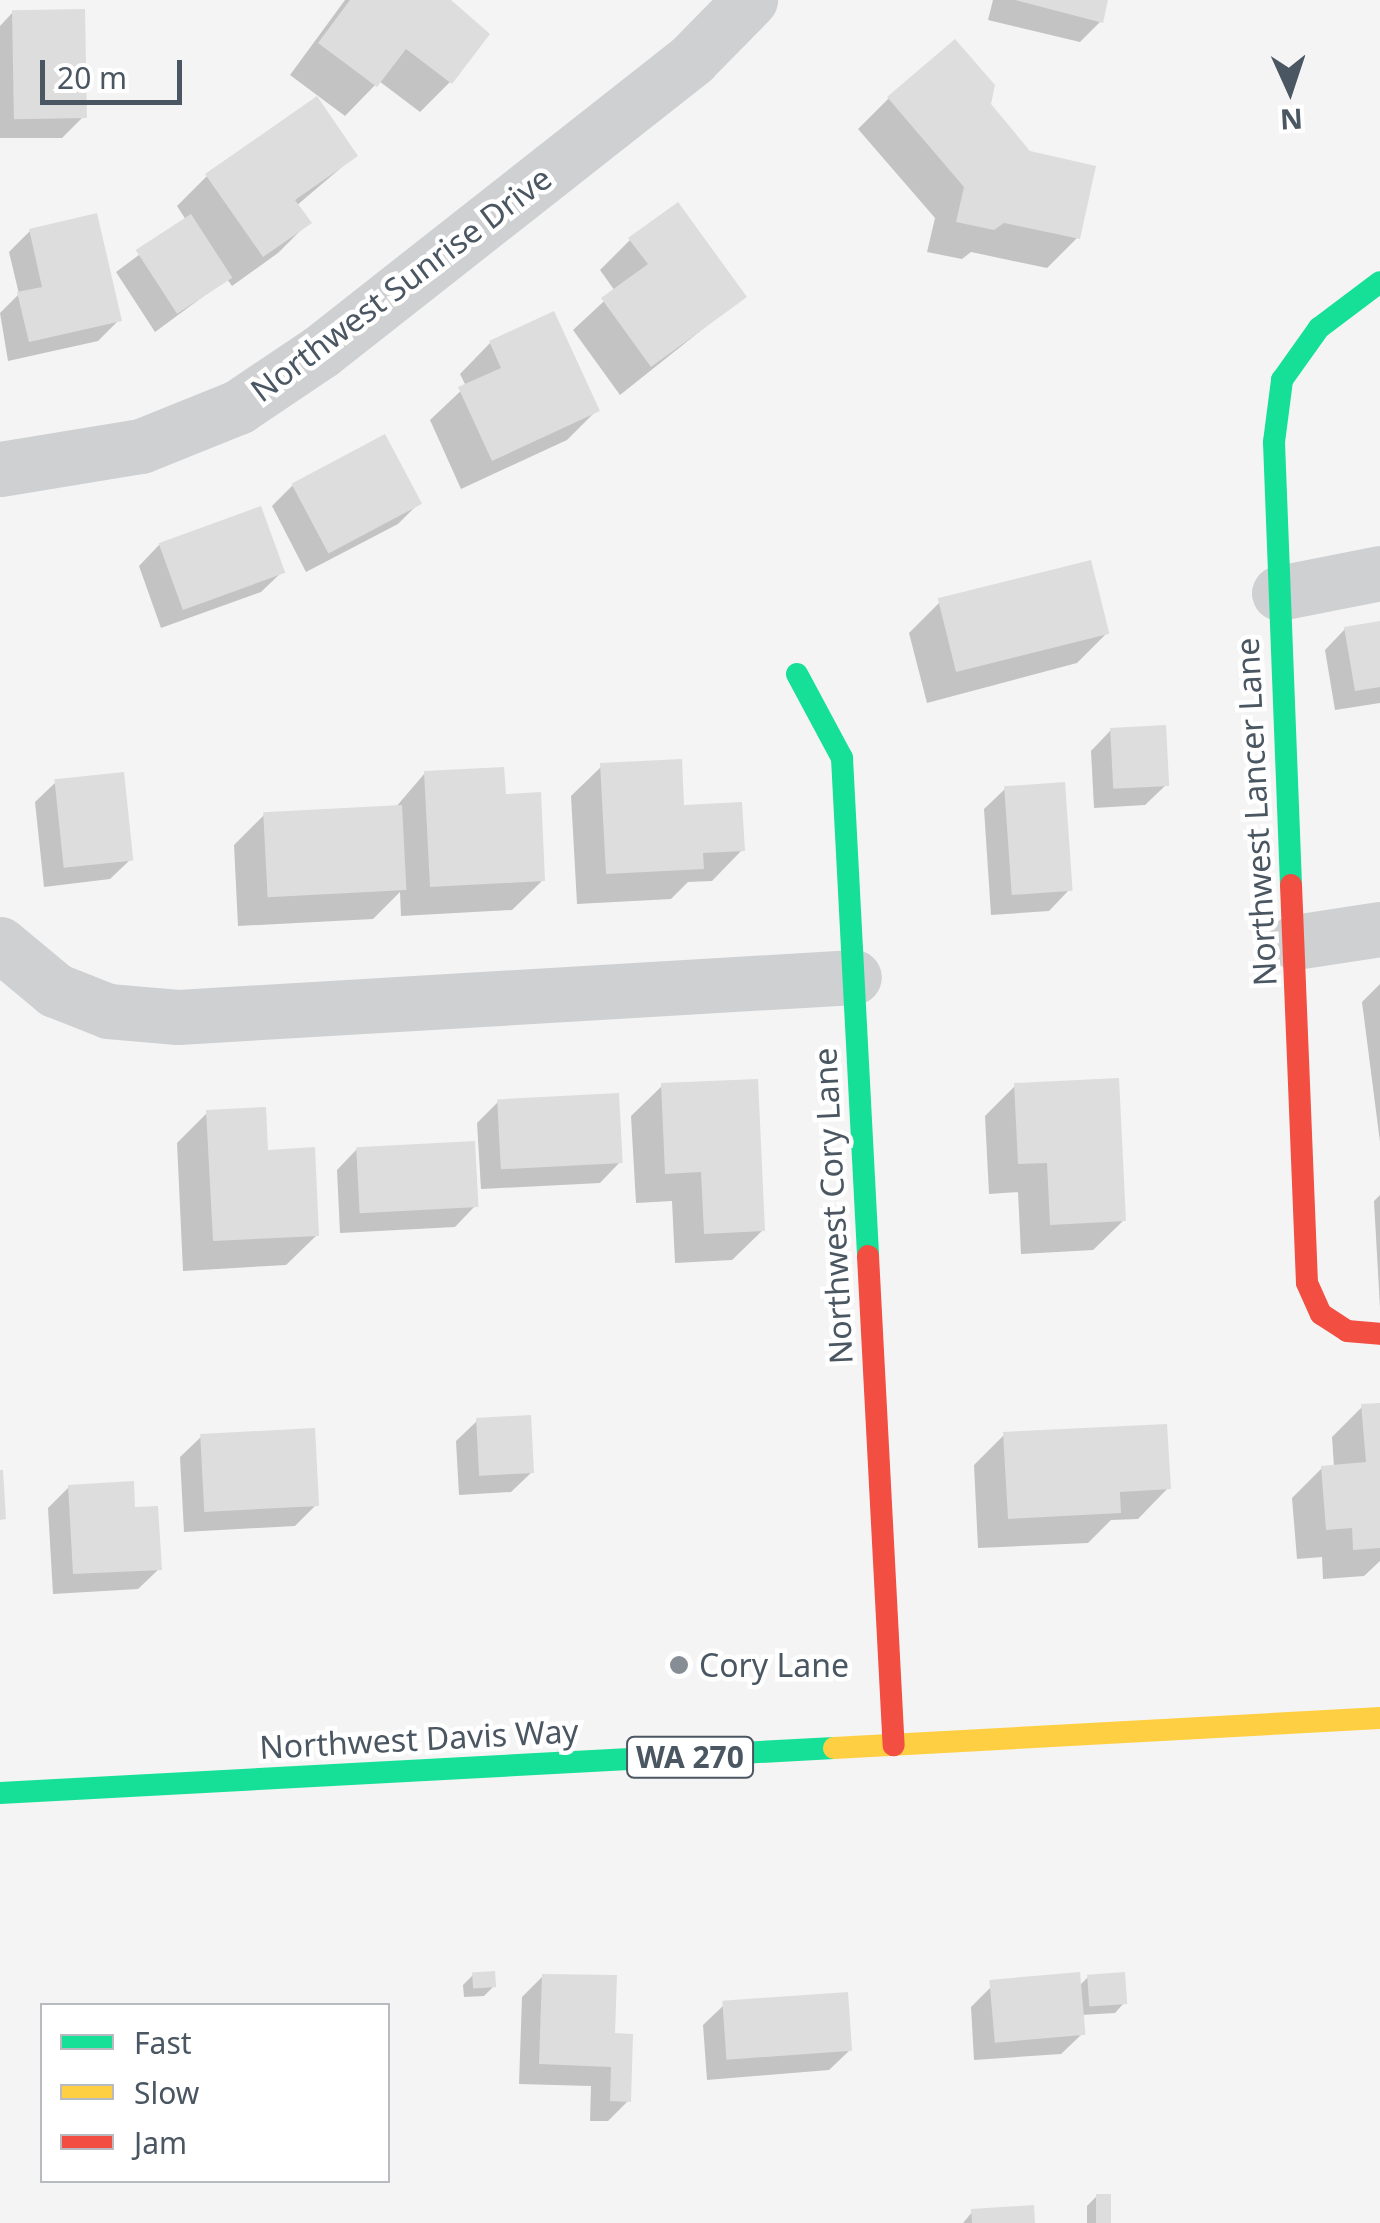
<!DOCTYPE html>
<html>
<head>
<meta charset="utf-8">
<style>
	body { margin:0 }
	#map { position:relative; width:1380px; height:2223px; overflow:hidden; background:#f4f4f4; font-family:"Noto Sans",sans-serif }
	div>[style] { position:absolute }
	.shadow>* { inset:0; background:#0003 }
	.building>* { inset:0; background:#ddddde; transform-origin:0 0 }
	.street>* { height:55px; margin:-27.5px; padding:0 27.5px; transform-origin:27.5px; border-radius:27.5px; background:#ced0d2 }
	.fast>* { height:22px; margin:-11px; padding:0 11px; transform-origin:11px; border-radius:11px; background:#16e098 }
	.slow>* { height:22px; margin:-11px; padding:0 11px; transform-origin:11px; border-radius:11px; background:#ffcf43 }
	.jam>* { height:22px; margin:-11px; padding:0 11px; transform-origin:11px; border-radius:11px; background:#f24e42 }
	.dots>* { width:28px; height:28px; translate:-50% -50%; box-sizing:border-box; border:5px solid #fff; border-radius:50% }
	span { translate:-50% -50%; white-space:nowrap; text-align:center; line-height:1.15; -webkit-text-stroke:9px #fff; paint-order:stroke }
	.shield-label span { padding:2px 8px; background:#fff; border:2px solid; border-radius:8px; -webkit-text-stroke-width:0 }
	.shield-label { font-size:30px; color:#4a5661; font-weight:700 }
	.street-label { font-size:32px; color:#4a5661 }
	.poi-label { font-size:32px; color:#4a5661 }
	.left { translate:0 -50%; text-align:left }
	.legend { position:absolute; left:40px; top:2003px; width:350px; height:180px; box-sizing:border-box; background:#fff; border:2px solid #b7bbc0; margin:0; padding:12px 18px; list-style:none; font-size:30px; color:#4a5661 }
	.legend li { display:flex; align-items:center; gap:20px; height:50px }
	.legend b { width:50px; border:2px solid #b7bbc0 }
	.north { position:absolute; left:1240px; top:40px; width:100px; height:100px; -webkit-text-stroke:8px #fff; paint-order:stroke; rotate:177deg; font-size:28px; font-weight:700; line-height:40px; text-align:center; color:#4a5661 }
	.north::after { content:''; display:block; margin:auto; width:35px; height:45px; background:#4a5661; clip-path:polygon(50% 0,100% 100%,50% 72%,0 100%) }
	.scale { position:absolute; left:40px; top:60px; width:142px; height:45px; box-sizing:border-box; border:5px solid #4a5661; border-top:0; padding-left:12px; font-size:30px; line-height:35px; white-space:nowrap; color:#4a5661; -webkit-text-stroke:8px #fff; paint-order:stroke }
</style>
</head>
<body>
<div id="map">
	<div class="shadow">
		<i style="clip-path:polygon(345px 0,448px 0,450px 82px,420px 112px,379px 81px,345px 116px,290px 75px)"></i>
		<i style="clip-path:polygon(993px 0,1106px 0,1100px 22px,1080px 42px,988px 20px)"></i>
		<i style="clip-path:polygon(13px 12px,83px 117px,62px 138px,0 138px,0 26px)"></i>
		<i style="clip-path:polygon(889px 98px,988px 104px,1077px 238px,1047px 268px,971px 252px,962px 259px,927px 252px,935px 218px,858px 129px)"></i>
		<i style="clip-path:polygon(355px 156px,296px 206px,308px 223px,278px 253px,232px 286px,227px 279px,155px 332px,116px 272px,186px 220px,177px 206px,207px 176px)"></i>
		<i style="clip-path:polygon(30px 231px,119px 320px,98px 341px,8px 361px,0 313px,19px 294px,9px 252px)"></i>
		<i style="clip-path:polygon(630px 240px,743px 297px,620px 395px,573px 330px,615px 291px,600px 270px)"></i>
		<i style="clip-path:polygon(490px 343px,597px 410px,567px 440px,461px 489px,430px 420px,466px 386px,460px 374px)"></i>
		<i style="clip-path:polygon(292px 486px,419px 503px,398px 524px,306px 572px,272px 506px)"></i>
		<i style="clip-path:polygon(159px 545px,282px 572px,261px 592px,161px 628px,139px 566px)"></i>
		<i style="clip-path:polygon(939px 603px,1107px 633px,1077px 663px,927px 703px,909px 633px)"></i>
		<i style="clip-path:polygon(1380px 624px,1380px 703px,1335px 710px,1325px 650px,1345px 629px)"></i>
		<i style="clip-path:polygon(1111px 730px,1166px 785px,1145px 805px,1094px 808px,1091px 751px)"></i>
		<i style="clip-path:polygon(602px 766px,682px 808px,742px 850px,712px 881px,688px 882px,671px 899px,577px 904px,571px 796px)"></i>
		<i style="clip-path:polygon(425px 773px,504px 797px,543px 880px,512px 910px,401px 916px,400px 892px,373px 919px,238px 926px,234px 845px,264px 815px,395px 808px)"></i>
		<i style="clip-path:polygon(56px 782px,131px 859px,110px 879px,44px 887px,35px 802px)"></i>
		<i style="clip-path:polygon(1005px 789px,1069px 890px,1049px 911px,991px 915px,984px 809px)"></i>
		<i style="clip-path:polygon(1380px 984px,1380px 1142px,1362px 1002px)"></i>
		<i style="clip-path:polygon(662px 1086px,763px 1230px,732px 1260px,675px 1263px,672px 1201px,636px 1203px,631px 1116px)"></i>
		<i style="clip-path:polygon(1015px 1086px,1124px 1220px,1093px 1250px,1021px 1254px,1018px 1192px,989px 1194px,985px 1116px)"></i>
		<i style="clip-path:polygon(498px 1102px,620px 1162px,600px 1183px,481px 1189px,477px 1123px)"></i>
		<i style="clip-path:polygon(207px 1113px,266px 1152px,317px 1235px,286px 1265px,183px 1271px,177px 1143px)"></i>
		<i style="clip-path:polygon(357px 1149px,475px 1206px,455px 1227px,340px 1233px,337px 1170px)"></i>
		<i style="clip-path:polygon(1380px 1195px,1380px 1308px,1374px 1201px)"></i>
		<i style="clip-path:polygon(1380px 1405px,1380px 1561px,1364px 1576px,1323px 1579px,1322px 1557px,1297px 1559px,1292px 1498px,1322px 1468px,1334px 1467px,1332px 1437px,1362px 1407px)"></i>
		<i style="clip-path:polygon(477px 1421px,532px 1472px,511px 1492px,459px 1495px,456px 1441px)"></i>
		<i style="clip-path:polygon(1004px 1435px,1168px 1488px,1138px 1519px,1111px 1520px,1088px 1543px,978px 1548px,974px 1465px)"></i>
		<i style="clip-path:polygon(201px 1437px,316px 1505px,295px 1526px,184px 1532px,180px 1457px)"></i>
		<i style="clip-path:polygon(69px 1487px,133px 1510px,159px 1569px,138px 1589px,53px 1594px,48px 1508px)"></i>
		<i style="clip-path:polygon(473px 1975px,494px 1986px,484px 1996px,464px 1997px,463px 1985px)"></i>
		<i style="clip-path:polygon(543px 1976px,612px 2036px,628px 2101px,608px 2121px,590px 2121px,591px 2086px,519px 2084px,522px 1997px)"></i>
		<i style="clip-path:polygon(1089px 1976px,1124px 2003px,1115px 2013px,1081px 2015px,1082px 2034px,1061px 2054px,974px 2060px,971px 2007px,991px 1987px,1079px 1986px)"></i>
		<i style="clip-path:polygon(724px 2005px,850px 2050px,829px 2070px,707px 2080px,703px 2025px)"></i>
		<i style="clip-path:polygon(1097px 2196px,1110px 2223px,1087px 2223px,1087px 2206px)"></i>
		<i style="clip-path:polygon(973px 2211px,1032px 2223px,963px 2223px)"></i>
	</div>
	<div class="building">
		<i style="clip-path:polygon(350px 0,451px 0,490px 34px,452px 84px,406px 49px,377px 87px,318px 43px)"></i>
		<i style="clip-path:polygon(1015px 0,1108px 0,1103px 23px)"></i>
		<i style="left:85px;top:9px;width:109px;height:73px;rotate:89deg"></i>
		<i style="clip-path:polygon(955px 39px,995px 85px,991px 104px,1030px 151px,1096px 166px,1080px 239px,1004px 223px,994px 230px,956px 222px,964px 187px,887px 97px)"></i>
		<i style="clip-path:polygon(317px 96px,358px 156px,295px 200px,312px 223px,263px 257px,205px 174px)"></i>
		<i style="clip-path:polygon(678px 202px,747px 297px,651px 367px,601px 298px,648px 264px,628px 238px)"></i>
		<i style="clip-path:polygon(97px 213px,122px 321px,29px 342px,17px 292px,42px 287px,29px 229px)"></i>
		<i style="left:191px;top:214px;width:76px;height:66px;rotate:57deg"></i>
		<i style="clip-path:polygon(554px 311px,600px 411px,492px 461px,458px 387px,501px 368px,489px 341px)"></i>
		<i style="left:385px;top:434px;width:79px;height:106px;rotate:62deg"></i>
		<i style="left:261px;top:506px;width:71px;height:109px;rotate:70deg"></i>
		<i style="left:1091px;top:560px;width:76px;height:158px;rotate:76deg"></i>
		<i style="clip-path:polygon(1380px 621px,1380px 687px,1355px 691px,1344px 627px)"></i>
		<i style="left:1166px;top:725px;width:61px;height:56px;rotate:87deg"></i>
		<i style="clip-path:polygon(682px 759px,684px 805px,742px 802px,745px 851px,703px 853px,704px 869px,606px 874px,600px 763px)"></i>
		<i style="clip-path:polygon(504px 767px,506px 794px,541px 792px,545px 881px,430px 887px,424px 771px)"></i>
		<i style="left:124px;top:772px;width:89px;height:70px;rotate:84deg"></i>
		<i style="left:1065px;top:782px;width:109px;height:61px;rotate:86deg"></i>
		<i style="left:402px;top:805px;width:85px;height:139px;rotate:87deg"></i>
		<i style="clip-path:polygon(1119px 1078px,1126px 1221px,1050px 1225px,1047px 1163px,1018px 1164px,1014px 1083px)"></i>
		<i style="clip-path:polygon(758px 1079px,765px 1231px,704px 1234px,701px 1172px,665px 1174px,661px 1083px)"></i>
		<i style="left:619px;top:1093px;width:70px;height:122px;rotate:87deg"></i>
		<i style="clip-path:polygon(266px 1107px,268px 1150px,315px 1147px,319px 1236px,213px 1241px,206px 1110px)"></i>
		<i style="left:475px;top:1141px;width:66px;height:119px;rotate:87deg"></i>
		<i style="clip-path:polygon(1380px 1403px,1380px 1548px,1353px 1550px,1352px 1528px,1326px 1530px,1321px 1466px,1366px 1462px,1361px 1404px)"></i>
		<i style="left:531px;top:1415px;width:58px;height:55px;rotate:87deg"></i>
		<i style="clip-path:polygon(1167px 1424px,1171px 1489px,1120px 1492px,1121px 1513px,1008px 1519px,1003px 1432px)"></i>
		<i style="left:315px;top:1428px;width:78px;height:115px;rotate:87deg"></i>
		<i style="clip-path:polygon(0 1470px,3px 1470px,6px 1519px,0 1520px)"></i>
		<i style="clip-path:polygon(134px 1481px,135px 1507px,158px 1506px,162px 1570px,73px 1574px,68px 1485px)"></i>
		<i style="left:495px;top:1971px;width:16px;height:23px;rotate:86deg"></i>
		<i style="left:1080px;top:1972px;width:63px;height:91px;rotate:85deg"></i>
		<i style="left:1125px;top:1972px;width:32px;height:38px;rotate:86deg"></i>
		<i style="clip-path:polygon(542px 1974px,617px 1975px,615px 2033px,633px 2034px,631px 2102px,610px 2101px,611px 2067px,539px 2064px)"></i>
		<i style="left:848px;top:1992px;width:59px;height:126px;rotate:86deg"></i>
		<i style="left:1096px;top:2194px;width:15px;height:29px"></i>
		<i style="clip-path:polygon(1034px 2205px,1035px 2223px,972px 2223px,971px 2209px)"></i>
	</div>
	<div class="street">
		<i style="left:0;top:469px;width:143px;rotate:-9.3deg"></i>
		<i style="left:141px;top:446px;width:105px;rotate:-21.9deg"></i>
		<i style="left:238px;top:407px;width:99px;rotate:-33.9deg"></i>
		<i style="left:320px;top:352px;width:474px;rotate:-38.2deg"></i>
		<i style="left:692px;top:59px;width:83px;rotate:-45.5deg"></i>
		<i style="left:1279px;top:593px;width:103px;rotate:-11.2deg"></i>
		<i style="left:1295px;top:942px;width:86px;rotate:-8.7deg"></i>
		<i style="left:0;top:944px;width:72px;rotate:39.9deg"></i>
		<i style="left:55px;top:990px;width:57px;rotate:21.6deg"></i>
		<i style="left:108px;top:1011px;width:70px;rotate:4.9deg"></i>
		<i style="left:178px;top:1017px;width:677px;rotate:-3.39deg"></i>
	</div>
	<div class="fast">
		<i style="left:797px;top:674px;width:95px;rotate:61.8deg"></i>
		<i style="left:842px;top:758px;width:499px;rotate:87deg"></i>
		<i style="left:1291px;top:885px;width:443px;rotate:-92.2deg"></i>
		<i style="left:1274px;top:442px;width:63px;rotate:-82.6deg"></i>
		<i style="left:1282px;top:380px;width:64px;rotate:-54.6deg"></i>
		<i style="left:1319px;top:328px;width:76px;rotate:-37deg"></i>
		<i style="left:0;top:1793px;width:835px;rotate:-3.09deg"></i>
	</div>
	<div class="slow">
		<i style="left:834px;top:1748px;width:547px;rotate:-3.14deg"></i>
	</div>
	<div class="jam">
		<i style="left:1291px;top:885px;width:398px;rotate:87.7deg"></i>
		<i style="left:1307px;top:1283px;width:34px;rotate:66deg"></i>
		<i style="left:1321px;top:1314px;width:31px;rotate:33deg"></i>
		<i style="left:1347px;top:1331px;width:33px;rotate:5deg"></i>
		<i style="left:868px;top:1256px;width:490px;rotate:87deg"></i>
	</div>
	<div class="dots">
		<i style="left:679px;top:1665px;background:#868d94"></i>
	</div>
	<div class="shield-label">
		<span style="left:690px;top:1757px">WA 270</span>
	</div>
	<div class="street-label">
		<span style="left:401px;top:284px;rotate:-37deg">Northwest Sunrise Drive</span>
		<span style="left:1256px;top:812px;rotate:-93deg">Northwest Lancer Lane</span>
		<span style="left:833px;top:1206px;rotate:-93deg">Northwest Cory Lane</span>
		<span style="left:419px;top:1739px;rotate:-3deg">Northwest Davis Way</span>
	</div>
	<div class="poi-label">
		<span class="left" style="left:699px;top:1665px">Cory Lane</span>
	</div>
	<ul class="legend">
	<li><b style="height:12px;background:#16e098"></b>Fast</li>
	<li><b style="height:12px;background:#ffcf43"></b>Slow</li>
	<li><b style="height:12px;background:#f24e42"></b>Jam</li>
	</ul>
	<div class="north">N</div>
	<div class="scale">20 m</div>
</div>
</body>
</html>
